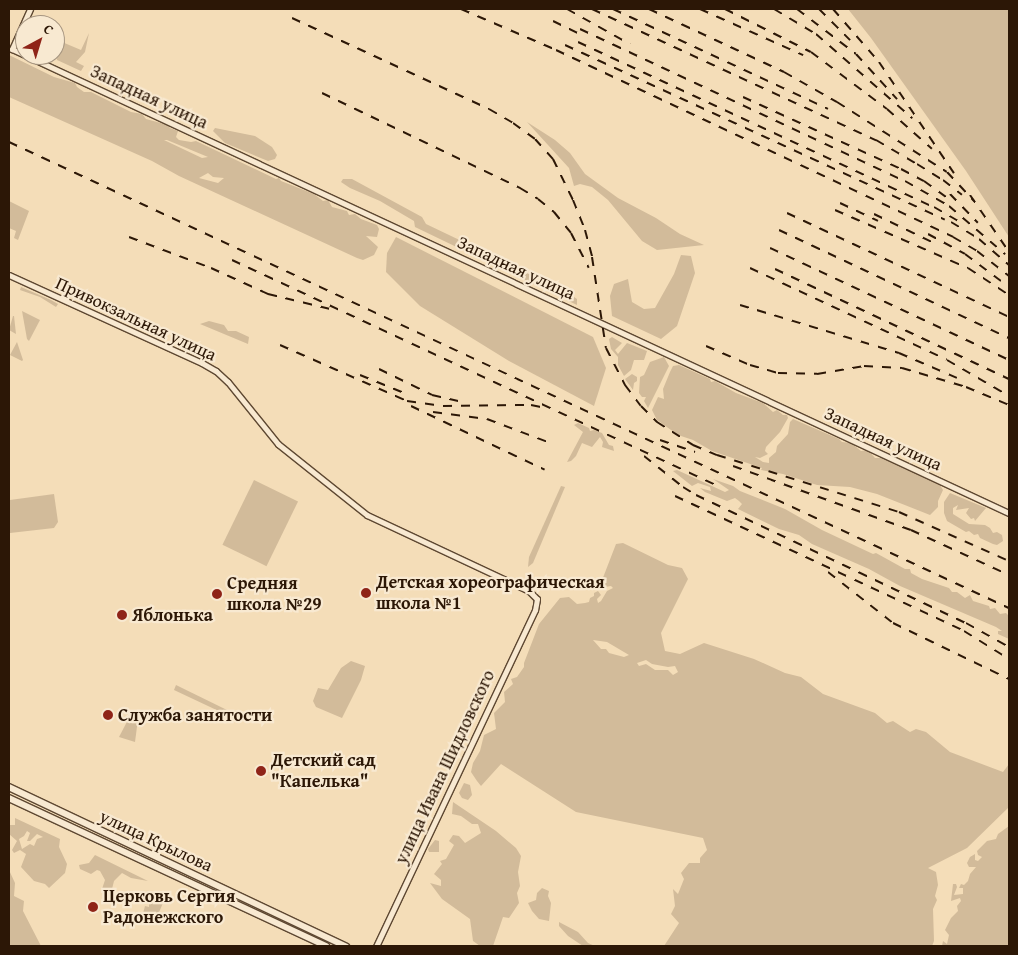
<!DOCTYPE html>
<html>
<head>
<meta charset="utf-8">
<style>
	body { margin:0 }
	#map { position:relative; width:1018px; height:955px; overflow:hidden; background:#f4ddb8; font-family:"Gentium Book Plus",serif }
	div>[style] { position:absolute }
	.green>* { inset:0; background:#d2bb9a; transform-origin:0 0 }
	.roads { filter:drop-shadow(1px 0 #5e4832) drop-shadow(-1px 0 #5e4832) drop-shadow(0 1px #5e4832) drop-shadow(0 -1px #5e4832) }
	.tertiary>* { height:5px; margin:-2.5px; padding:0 2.5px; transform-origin:2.5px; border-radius:2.5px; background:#f8e9d1 }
	.secondary>* { height:5.5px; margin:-2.75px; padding:0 2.75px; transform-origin:2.75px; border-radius:2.75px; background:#f8e9d1 }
	.rail>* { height:2px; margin-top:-1px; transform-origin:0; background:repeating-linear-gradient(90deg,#2c1706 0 9px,transparent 0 18px) }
	.dots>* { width:14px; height:14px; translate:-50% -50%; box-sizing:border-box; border:2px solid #f8e9d1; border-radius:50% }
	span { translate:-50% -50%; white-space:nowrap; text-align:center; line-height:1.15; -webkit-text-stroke:4.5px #f8e9d1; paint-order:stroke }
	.street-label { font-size:18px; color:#2c1706 }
	.poi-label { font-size:18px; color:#2c1706; font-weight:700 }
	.left { translate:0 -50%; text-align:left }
	.frame { position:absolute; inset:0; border:10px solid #2c1706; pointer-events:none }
	.north { position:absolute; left:15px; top:15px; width:50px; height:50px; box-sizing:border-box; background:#f8e9d1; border:1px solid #a69580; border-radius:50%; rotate:39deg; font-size:14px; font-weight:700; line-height:20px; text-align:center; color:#2c1706 }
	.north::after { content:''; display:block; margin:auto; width:18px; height:22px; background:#8f2418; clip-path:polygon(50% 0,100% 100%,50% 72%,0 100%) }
</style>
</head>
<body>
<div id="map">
	<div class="green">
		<i style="clip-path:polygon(848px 9px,1009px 9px,1009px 237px,966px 171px,871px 38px)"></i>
		<i style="clip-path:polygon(89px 33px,85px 52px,76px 62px,84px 66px,81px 71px,57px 60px,56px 52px,62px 42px,81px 50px)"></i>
		<i style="clip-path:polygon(evenodd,9px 55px,54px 77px,75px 83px,77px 87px,84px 92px,91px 92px,131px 112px,142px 114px,146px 119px,168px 125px,170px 128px,178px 131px,176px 137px,179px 140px,191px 142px,196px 141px,276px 179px,279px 178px,281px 181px,314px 194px,323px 201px,328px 200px,332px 207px,347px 211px,349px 215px,355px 214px,361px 219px,377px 225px,379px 229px,377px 237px,366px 236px,378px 247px,374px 255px,363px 260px,357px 258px,179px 176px,152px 161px,9px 97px,9px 55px,164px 140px,167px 140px,208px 157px,202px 158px,164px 140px,9px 55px,208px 173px,213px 177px,224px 178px,218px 183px,199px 178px,208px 173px)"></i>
		<i style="clip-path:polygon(527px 122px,555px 140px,570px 153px,585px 174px,618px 198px,656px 218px,680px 234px,704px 245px,657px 250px,642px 241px,608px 200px,592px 187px,580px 184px,574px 186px,569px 168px)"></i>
		<i style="clip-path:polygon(215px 128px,255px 136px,272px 147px,277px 155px,275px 159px,268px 161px,225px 143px,213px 131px)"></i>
		<i style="clip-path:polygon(343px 179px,352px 179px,422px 217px,426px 224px,562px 289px,577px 299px,577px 305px,415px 227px,414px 221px,380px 201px,350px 188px,341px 182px)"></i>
		<i style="clip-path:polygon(9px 201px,29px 211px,18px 240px,14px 238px,16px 231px,9px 228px)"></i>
		<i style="clip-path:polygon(396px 237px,593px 337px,606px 368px,594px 406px,509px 361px,420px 306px,386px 272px,387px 253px)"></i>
		<i style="clip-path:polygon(681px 255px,691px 256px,695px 273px,677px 326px,661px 339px,612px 316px,610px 296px,614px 284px,628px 279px,632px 302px,644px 309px,655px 308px,674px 274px)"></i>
		<i style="clip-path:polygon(21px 287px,51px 300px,58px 304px,56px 307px,40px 297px,20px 290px)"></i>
		<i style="clip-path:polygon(22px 311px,40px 320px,29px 341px,27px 339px)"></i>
		<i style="clip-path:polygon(13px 316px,14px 316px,16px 334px,9px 330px)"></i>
		<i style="clip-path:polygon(209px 321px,224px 325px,228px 331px,236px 331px,249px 337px,248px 344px,200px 324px)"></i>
		<i style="clip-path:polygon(612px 337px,622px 343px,615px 350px,618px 354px,627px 343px,647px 351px,644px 360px,634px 360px,631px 370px,624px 376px,618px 365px,618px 357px,611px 349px,609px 339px)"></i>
		<i style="clip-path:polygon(17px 342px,23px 360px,22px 361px,10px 355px)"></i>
		<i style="clip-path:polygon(664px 357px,669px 366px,648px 408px,644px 401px,646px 397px,642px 397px,639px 393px,640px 377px,644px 375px,650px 362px)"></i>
		<i style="clip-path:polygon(679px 365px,710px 379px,711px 382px,715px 381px,736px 393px,763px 403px,773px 412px,777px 410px,783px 415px,787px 415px,788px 418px,780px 432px,766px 447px,765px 451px,768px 454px,760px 458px,755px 457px,763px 462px,769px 463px,769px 458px,776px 452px,777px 446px,788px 434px,790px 422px,793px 419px,839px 439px,842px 442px,851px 443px,861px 451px,868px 450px,875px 458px,882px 458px,940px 485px,943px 490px,938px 501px,938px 507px,930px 515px,877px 494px,850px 487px,817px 485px,783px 474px,761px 470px,762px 468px,712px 451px,693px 440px,678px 435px,657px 420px,652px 410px,658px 397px,664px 399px,663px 389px,670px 372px,673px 366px)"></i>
		<i style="clip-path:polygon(632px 374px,637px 377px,637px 381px,634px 383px,633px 390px,625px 379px)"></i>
		<i style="clip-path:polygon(578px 423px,589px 428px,590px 431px,594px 430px,602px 433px,609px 445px,613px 446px,614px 451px,602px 447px,603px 442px,600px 437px,592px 447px,582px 443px,576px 456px,571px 461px,567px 462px,583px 432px,574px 425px)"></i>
		<i style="clip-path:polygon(677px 470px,725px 492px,729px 490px,713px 479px,733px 486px,740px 491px,785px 509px,822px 530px,873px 554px,876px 553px,905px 569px,910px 569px,911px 573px,922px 579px,949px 588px,952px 592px,957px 592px,965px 598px,970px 595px,973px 601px,989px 606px,990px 609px,995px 608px,1000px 614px,1006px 613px,1009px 616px,1009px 639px,998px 634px,998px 631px,1002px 631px,996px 627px,900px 586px,869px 569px,812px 544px,799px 535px,779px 529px,738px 509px,742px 504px,739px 501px,735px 498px,727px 501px,705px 492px,700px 488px,711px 491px,710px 487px,698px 483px,692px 486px,673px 471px)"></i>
		<i style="left:254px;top:480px;width:49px;height:72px;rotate:26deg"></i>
		<i style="clip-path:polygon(561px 486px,565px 487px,533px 563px,528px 567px,529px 557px)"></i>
		<i style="clip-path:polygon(950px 493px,986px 508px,975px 521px,974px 518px,971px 519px,966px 513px,969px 508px,956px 510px,958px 505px,953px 508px,953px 514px,969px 524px,985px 525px,990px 528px,993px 533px,997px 532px,1002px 535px,1003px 541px,997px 545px,993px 544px,980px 538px,978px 534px,974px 535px,969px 531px,966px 532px,947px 521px,944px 513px,944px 502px)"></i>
		<i style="clip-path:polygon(54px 494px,58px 522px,54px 528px,10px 533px,10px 500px)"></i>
		<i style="clip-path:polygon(evenodd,623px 543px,668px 565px,682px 568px,688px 579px,661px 633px,665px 651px,680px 654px,704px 643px,754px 659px,785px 673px,801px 677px,823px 694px,875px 713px,887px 723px,893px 721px,910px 732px,916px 729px,926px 732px,950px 752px,1003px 772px,1009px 764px,1009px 807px,967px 848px,928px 868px,936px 872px,938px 885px,935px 896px,937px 900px,933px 909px,934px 941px,932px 946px,664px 946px,679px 923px,671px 914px,675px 906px,673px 889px,678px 894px,684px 879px,681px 873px,689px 863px,700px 863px,700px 858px,707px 850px,703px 838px,576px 812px,501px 764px,481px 786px,477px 781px,471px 772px,473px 763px,480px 751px,484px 735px,496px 729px,494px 713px,505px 702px,504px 692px,513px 684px,511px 679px,517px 677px,524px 667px,524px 663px,539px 624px,560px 598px,569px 597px,577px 604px,585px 603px,589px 602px,590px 598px,594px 596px,594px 593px,598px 591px,601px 595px,597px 599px,598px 603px,601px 601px,607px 591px,613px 588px,611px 586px,599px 588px,616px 544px,623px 543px,593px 640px,607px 642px,629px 655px,624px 657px,609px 653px,606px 649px,601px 649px,593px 640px,623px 543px,646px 660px,652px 664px,668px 667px,675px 666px,678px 672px,673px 675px,668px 670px,655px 670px,646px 664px,639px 666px,637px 663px,646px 660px)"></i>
		<i style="clip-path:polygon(351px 661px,365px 666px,361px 680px,342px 718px,316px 707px,313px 701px,318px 688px,328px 690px,341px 668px)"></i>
		<i style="clip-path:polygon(176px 685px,227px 710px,225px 714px,174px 690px)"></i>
		<i style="clip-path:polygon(130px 716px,138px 719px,135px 742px,119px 737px)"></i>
		<i style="clip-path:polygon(464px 783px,470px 785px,472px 795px,468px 800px,462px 798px,459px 793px)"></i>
		<i style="clip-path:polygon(453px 802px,496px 831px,516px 848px,521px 856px,518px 872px,520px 886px,517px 893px,519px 903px,509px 918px,503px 917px,493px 946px,480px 946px,473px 941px,470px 919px,442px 899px,430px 883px,441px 886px,441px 880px,434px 874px,442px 864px,440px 861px,446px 859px,454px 845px,449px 841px,453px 835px,459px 836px,465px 843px,481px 833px,478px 824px,472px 824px,461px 816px,452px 814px)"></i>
		<i style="clip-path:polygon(evenodd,15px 818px,60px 839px,59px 847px,67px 864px,65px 873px,49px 888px,45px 884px,34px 881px,21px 867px,26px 854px,20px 850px,14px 853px,12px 850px,17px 841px,9px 834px,9px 825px,15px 825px,15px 818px,27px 831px,30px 833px,27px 841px,30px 841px,37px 834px,43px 837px,37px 839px,34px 846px,30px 844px,22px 849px,19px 839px,24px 836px,27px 831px)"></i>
		<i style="clip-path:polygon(1009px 826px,1009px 946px,942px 946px,943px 941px,947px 944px,949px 935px,945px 930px,951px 918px,958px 911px,957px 906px,961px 901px,960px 898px,951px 901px,953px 884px,956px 884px,957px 887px,954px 895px,963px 894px,963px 888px,959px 888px,961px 884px,964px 885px,968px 881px,970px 874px,976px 867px,969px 867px,967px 863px,970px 857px,975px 854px,975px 860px,978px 861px,982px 857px,978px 855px,977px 851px,987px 841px,996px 839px,998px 834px)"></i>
		<i style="clip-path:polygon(435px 840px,439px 841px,439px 852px,429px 852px,428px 849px)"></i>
		<i style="clip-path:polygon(95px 855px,148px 881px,131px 878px,122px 873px,114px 881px,112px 889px,105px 892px,102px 889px,105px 880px,100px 871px,97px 870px,91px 874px,80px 869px,79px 865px,89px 863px)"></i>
		<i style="clip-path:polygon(9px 870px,15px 883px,14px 896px,24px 901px,23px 911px,41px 946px,9px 946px)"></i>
		<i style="clip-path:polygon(542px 888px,549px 891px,548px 896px,551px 903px,549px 921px,539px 919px,532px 911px,528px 903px,536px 900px,537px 893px)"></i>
		<i style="clip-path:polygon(156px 901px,163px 903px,157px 917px,151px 917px,143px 924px,141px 921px,145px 906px,149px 907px,149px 904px)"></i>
		<i style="clip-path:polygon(559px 922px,578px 932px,588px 943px,595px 946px,583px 946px,568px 936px,559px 926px)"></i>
	</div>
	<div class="roads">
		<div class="tertiary">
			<i style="left:30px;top:9px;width:44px;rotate:114.2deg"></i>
			<i style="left:12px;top:49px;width:1100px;rotate:24.96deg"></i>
			<i style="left:9px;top:275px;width:212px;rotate:24.5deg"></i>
			<i style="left:202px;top:363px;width:16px;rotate:30deg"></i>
			<i style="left:216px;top:371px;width:16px;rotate:43deg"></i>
			<i style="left:228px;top:382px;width:80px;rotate:51.1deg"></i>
			<i style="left:278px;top:444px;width:114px;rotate:38.6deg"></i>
			<i style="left:367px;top:515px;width:179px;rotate:25.1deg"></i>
			<i style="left:529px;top:591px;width:11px;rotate:45deg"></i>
			<i style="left:537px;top:599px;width:11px;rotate:100deg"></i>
			<i style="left:535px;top:610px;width:372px;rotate:115.3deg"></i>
		</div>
		<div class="secondary">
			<i style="left:9px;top:787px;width:373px;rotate:25.3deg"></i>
			<i style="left:9px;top:798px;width:350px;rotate:25deg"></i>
		</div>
	</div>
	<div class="rail">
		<i style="left:461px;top:9px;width:103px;rotate:23.3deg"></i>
		<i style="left:556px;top:50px;width:439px;rotate:25.2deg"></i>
		<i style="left:953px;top:237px;width:28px;rotate:30deg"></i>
		<i style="left:977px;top:251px;width:41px;rotate:38deg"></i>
		<i style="left:567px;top:9px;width:72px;rotate:29.1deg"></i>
		<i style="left:592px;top:9px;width:313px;rotate:24.8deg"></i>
		<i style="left:876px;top:140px;width:53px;rotate:30.4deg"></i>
		<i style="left:613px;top:9px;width:237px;rotate:24.9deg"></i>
		<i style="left:649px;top:9px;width:149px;rotate:25deg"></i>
		<i style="left:784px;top:72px;width:61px;rotate:29.5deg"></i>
		<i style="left:837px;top:102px;width:130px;rotate:32.5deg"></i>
		<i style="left:947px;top:172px;width:40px;rotate:47deg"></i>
		<i style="left:700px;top:9px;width:113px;rotate:24.1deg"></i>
		<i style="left:725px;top:9px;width:96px;rotate:26.6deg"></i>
		<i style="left:811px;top:52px;width:95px;rotate:36.9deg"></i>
		<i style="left:887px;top:109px;width:60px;rotate:41.6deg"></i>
		<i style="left:774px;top:9px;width:49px;rotate:30.8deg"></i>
		<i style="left:816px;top:34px;width:128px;rotate:41.2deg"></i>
		<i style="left:797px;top:9px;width:74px;rotate:37.3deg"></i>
		<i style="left:856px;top:54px;width:61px;rotate:47.7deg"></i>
		<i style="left:819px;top:9px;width:44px;rotate:45deg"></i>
		<i style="left:833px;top:9px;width:70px;rotate:49deg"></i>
		<i style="left:879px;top:62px;width:134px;rotate:56deg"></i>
		<i style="left:292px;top:18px;width:217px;rotate:24.8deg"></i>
		<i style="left:489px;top:109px;width:28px;rotate:30deg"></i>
		<i style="left:513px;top:123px;width:27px;rotate:36deg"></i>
		<i style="left:535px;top:139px;width:27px;rotate:48deg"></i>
		<i style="left:553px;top:159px;width:46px;rotate:64deg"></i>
		<i style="left:573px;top:200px;width:32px;rotate:68deg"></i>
		<i style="left:585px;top:230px;width:28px;rotate:75deg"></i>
		<i style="left:592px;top:257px;width:92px;rotate:81.3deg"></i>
		<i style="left:606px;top:348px;width:42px;rotate:62.8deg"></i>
		<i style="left:625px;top:385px;width:26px;rotate:53deg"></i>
		<i style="left:641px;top:406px;width:23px;rotate:45deg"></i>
		<i style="left:657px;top:422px;width:43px;rotate:32.6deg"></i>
		<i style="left:693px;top:445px;width:26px;rotate:23deg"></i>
		<i style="left:717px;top:455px;width:191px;rotate:17.4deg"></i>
		<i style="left:899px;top:512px;width:120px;rotate:24deg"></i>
		<i style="left:553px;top:21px;width:34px;rotate:26deg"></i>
		<i style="left:580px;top:29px;width:359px;rotate:25.1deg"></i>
		<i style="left:905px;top:181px;width:51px;rotate:29.6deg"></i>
		<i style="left:949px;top:206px;width:74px;rotate:40.6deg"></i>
		<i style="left:578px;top:42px;width:392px;rotate:24.9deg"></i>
		<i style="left:934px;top:207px;width:30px;rotate:30deg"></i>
		<i style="left:565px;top:45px;width:418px;rotate:24.7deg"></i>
		<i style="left:322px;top:93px;width:220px;rotate:25.6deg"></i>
		<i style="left:520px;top:188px;width:21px;rotate:31deg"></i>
		<i style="left:538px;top:199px;width:21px;rotate:39deg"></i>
		<i style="left:554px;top:212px;width:27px;rotate:51deg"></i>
		<i style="left:571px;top:233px;width:39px;rotate:63deg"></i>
		<i style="left:743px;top:97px;width:174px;rotate:24.5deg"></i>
		<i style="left:901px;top:169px;width:26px;rotate:28deg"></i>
		<i style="left:924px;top:181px;width:36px;rotate:36deg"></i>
		<i style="left:9px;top:142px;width:1103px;rotate:24.99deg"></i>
		<i style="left:917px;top:164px;width:31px;rotate:32deg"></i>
		<i style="left:943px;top:180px;width:24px;rotate:38deg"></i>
		<i style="left:950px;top:194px;width:40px;rotate:46deg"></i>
		<i style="left:970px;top:195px;width:65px;rotate:55.6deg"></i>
		<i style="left:840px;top:203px;width:42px;rotate:25.3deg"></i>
		<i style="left:835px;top:210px;width:145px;rotate:23.6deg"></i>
		<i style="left:968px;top:268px;width:49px;rotate:33.4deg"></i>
		<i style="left:787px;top:213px;width:245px;rotate:25.1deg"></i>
		<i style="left:874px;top:214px;width:64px;rotate:25.8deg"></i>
		<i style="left:951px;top:222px;width:33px;rotate:31deg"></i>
		<i style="left:979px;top:239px;width:40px;rotate:41deg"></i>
		<i style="left:779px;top:230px;width:254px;rotate:25.2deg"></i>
		<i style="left:928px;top:234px;width:42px;rotate:28.4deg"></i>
		<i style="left:965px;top:254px;width:45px;rotate:36.9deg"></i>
		<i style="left:129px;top:237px;width:88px;rotate:20.7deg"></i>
		<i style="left:211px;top:268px;width:63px;rotate:24.5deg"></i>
		<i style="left:268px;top:294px;width:64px;rotate:13.6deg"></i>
		<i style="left:770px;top:248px;width:264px;rotate:25.1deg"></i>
		<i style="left:232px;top:260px;width:538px;rotate:24.95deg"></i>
		<i style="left:750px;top:268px;width:217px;rotate:25deg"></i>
		<i style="left:947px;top:360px;width:72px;rotate:30.1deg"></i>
		<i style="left:775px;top:269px;width:259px;rotate:25.2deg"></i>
		<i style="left:740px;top:305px;width:166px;rotate:16.8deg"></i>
		<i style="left:899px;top:353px;width:63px;rotate:23.3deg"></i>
		<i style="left:280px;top:345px;width:139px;rotate:23.8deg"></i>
		<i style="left:407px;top:401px;width:36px;rotate:8deg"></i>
		<i style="left:443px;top:406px;width:88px;rotate:-0.7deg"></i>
		<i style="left:531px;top:405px;width:10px;rotate:11deg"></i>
		<i style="left:706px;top:346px;width:48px;rotate:23.4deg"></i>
		<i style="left:750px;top:365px;width:29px;rotate:16deg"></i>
		<i style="left:778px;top:373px;width:39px;rotate:1deg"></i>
		<i style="left:817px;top:374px;width:48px;rotate:-9.7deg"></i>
		<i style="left:864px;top:366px;width:38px;rotate:3deg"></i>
		<i style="left:902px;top:368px;width:67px;rotate:16.5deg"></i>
		<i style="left:966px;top:387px;width:47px;rotate:22.7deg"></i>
		<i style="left:379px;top:369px;width:59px;rotate:26.1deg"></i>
		<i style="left:432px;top:395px;width:28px;rotate:13deg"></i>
		<i style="left:360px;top:375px;width:53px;rotate:22.2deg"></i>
		<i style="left:411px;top:406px;width:148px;rotate:25.5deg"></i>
		<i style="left:433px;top:412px;width:54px;rotate:7.4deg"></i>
		<i style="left:487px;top:419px;width:71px;rotate:20.7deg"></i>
		<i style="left:660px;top:440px;width:37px;rotate:19deg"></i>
		<i style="left:644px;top:456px;width:50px;rotate:38.5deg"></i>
		<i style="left:683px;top:487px;width:15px;rotate:32deg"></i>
		<i style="left:696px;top:495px;width:299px;rotate:25.4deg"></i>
		<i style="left:966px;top:623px;width:49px;rotate:29.2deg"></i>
		<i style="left:733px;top:466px;width:189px;rotate:19.8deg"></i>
		<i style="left:911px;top:530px;width:108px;rotate:24.7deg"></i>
		<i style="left:675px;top:496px;width:319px;rotate:25deg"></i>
		<i style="left:964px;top:631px;width:53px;rotate:31.9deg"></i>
		<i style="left:828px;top:572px;width:83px;rotate:38.1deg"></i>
		<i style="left:893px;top:623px;width:129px;rotate:25.8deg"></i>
	</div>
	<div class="dots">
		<i style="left:366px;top:593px;background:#8f2418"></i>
		<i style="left:217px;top:594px;background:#8f2418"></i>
		<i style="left:122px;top:615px;background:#8f2418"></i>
		<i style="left:108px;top:715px;background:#8f2418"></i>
		<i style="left:261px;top:771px;background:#8f2418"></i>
		<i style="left:93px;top:907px;background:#8f2418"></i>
	</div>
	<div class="street-label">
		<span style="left:149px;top:97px;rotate:25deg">Западная улица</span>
		<span style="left:516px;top:268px;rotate:25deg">Западная улица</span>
		<span style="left:136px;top:319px;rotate:25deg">Привокзальная улица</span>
		<span style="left:883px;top:439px;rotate:25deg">Западная улица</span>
		<span style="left:445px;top:767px;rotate:-65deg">улица Ивана Шидловского</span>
		<span style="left:156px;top:841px;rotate:25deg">улица Крылова</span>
	</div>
	<div class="poi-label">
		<span class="left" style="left:376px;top:593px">Детская хореографическая<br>школа №1</span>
		<span class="left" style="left:227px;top:594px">Средняя<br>школа №29</span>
		<span class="left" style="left:132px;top:615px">Яблонька</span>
		<span class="left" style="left:118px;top:715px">Служба занятости</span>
		<span class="left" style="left:271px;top:771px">Детский сад<br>"Капелька"</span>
		<span class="left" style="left:103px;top:907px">Церковь Сергия<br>Радонежского</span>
	</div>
	<div class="frame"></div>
	<div class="north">С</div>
</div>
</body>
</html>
